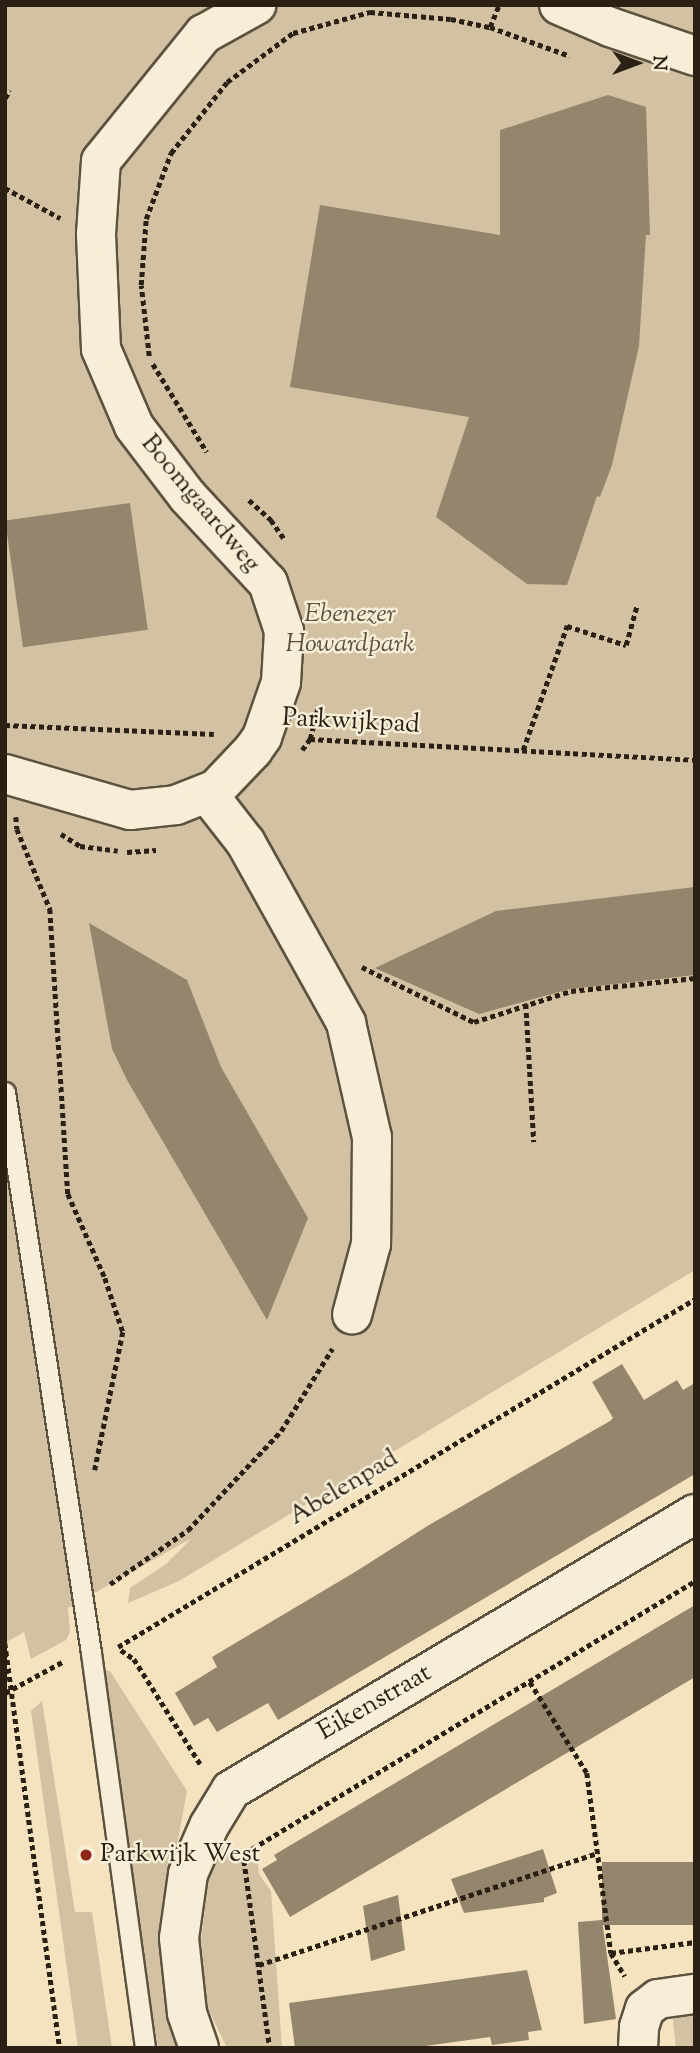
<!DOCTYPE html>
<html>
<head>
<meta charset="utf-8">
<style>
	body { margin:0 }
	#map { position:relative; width:700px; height:2053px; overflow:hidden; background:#f5e3c0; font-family:"Sorts Mill Goudy",serif }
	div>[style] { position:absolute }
	.green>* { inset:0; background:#d2c2a3 }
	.building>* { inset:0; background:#94866d; transform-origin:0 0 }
	.path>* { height:4.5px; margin-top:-2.25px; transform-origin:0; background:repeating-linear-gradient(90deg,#2a2114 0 5px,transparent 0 8.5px) }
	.roads { filter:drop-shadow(2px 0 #5d523f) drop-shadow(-2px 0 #5d523f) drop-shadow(0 2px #5d523f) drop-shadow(0 -2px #5d523f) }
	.service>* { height:19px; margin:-9.5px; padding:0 9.5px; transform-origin:9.5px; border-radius:9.5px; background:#f8edd6 }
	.minor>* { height:38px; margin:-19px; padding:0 19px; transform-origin:19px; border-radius:19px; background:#f8edd6 }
	.dots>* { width:19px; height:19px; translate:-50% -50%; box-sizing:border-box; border:4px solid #f8edd6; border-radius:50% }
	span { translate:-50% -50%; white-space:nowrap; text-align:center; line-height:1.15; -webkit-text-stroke:5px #f8edd6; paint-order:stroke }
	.street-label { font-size:26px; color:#2a2114 }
	.park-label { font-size:26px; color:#5c513f; font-style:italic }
	.poi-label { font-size:26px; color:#2a2114 }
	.left { translate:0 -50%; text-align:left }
	.frame { position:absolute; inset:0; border:7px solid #2a2114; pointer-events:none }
	.north { position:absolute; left:602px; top:28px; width:70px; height:70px; -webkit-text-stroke:5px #f8edd6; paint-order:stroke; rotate:90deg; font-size:19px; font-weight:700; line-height:28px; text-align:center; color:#2a2114 }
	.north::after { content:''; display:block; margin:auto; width:24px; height:32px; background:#2a2114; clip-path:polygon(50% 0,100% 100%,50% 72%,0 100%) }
</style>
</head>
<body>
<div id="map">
	<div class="green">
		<i style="clip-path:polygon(5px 5px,695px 5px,695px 1270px,179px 1581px,128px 1603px,130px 1588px,166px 1564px,192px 1538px,68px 1608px,70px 1632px,66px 1640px,31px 1659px,24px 1632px,5px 1643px)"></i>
		<i style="clip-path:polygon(101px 1670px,110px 1671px,187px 1791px,170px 1882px,184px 2048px,158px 2048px)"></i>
		<i style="clip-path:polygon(42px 1701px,75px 1912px,92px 1912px,112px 2048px,78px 2048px,31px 1711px)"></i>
		<i style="clip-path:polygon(218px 1851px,258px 1864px,259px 1874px,271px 1891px,282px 2048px,227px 2048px,206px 2004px,201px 1941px,209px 1875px)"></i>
		<i style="clip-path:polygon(695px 2009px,695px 2048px,676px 2048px,672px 2012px)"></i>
	</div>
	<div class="building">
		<i style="clip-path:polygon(608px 95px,646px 107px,650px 235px,646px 235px,639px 346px,612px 465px,600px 497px,597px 496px,567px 585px,527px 584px,436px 517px,469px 417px,290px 387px,320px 205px,500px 235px,500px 130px)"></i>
		<i style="left:130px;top:503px;width:128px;height:126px;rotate:82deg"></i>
		<i style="clip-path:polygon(695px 887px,695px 975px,570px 989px,479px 1014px,375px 968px,496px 911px)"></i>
		<i style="clip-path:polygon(89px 923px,187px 980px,221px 1067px,308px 1218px,267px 1320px,127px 1080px,112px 1049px)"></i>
		<i style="clip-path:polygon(622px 1364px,644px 1400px,677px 1380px,683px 1390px,695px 1383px,695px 1474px,278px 1720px,268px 1703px,217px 1732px,208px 1718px,194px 1726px,175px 1693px,217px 1667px,212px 1657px,355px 1572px,429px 1525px,610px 1421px,613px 1418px,592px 1382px)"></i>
		<i style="clip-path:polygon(695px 1605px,695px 1677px,290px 1917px,262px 1869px,277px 1860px,274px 1855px)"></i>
		<i style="clip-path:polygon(543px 1849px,557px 1893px,544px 1898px,544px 1902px,464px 1913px,451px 1879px)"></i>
		<i style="left:695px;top:1862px;width:63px;height:93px;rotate:90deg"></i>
		<i style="clip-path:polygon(398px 1895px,405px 1950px,371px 1961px,363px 1906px)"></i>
		<i style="clip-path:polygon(602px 1920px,616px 2019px,584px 2024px,578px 1922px)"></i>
		<i style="clip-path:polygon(527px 1970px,542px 2030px,528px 2032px,529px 2040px,492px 2045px,490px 2037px,411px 2048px,295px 2048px,289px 2003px)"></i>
	</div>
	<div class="path">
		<i style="left:490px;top:27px;width:24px;rotate:-68deg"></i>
		<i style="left:5px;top:98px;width:9px;rotate:-58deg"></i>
		<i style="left:5px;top:188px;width:63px;rotate:28.6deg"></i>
		<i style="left:149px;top:356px;width:71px;rotate:-96.4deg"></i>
		<i style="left:141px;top:285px;width:66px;rotate:-85.7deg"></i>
		<i style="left:146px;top:219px;width:71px;rotate:-69.3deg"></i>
		<i style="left:171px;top:153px;width:90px;rotate:-51.7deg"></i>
		<i style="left:227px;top:82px;width:82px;rotate:-36.6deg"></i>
		<i style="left:293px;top:33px;width:80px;rotate:-15.3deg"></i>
		<i style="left:370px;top:12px;width:81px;rotate:4.9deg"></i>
		<i style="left:451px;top:19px;width:40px;rotate:12deg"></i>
		<i style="left:490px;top:27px;width:85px;rotate:19.9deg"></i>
		<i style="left:153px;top:364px;width:103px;rotate:58.5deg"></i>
		<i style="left:249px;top:500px;width:30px;rotate:42deg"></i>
		<i style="left:271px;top:520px;width:24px;rotate:55deg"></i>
		<i style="left:5px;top:725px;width:209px;rotate:2.5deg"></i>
		<i style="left:310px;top:739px;width:386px;rotate:3.1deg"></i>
		<i style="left:302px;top:750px;width:14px;rotate:-54deg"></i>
		<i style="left:310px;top:739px;width:34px;rotate:-76deg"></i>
		<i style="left:523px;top:750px;width:132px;rotate:-70.5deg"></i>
		<i style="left:567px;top:626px;width:62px;rotate:17.9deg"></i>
		<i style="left:626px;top:645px;width:41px;rotate:-74.6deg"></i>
		<i style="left:16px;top:817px;width:12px;rotate:85deg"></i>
		<i style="left:17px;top:829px;width:87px;rotate:67.6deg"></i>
		<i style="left:50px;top:909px;width:286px;rotate:86.4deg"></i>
		<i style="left:68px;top:1194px;width:92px;rotate:66.2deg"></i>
		<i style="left:105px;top:1278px;width:57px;rotate:71.6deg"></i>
		<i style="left:123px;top:1332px;width:141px;rotate:101.5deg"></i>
		<i style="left:61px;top:834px;width:22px;rotate:32deg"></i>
		<i style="left:80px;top:846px;width:38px;rotate:7deg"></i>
		<i style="left:127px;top:852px;width:29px;rotate:-4deg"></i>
		<i style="left:362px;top:967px;width:125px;rotate:26.2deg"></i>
		<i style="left:474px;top:1022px;width:102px;rotate:-17.7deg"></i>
		<i style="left:571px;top:991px;width:125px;rotate:-6deg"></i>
		<i style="left:526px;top:1004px;width:138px;rotate:86.7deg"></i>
		<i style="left:110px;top:1584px;width:95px;rotate:-34.7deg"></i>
		<i style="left:188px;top:1530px;width:136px;rotate:-46.8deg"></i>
		<i style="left:281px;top:1431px;width:97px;rotate:-58.1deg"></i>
		<i style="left:5px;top:1643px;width:409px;rotate:82.3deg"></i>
		<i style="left:118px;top:1647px;width:674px;rotate:-31.1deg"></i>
		<i style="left:121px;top:1650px;width:16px;rotate:35deg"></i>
		<i style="left:134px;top:1659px;width:125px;rotate:57.7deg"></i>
		<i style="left:530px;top:1682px;width:107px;rotate:57.9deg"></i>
		<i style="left:587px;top:1773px;width:182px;rotate:82.4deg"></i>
		<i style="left:611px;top:1953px;width:85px;rotate:-7.5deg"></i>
		<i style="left:5px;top:1693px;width:65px;rotate:-28.5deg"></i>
		<i style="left:243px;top:1852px;width:198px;rotate:82.2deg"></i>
		<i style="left:245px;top:1853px;width:526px;rotate:-31.15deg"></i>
		<i style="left:611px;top:1953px;width:27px;rotate:59deg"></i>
		<i style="left:259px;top:1965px;width:357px;rotate:-18.3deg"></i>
	</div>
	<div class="roads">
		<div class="service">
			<i style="left:5px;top:1092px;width:568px;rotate:81.28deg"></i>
			<i style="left:91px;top:1653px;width:399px;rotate:82.2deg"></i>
		</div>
		<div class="minor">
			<i style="left:559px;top:5px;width:56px;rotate:23.3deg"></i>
			<i style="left:610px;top:27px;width:90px;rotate:18.8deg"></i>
			<i style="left:5px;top:774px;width:130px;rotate:16.1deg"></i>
			<i style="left:130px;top:810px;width:46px;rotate:-6.2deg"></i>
			<i style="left:176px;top:805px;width:43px;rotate:-21.8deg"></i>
			<i style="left:216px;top:789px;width:54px;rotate:-46.5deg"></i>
			<i style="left:253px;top:750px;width:16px;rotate:-55deg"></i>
			<i style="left:262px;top:737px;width:58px;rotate:-70.9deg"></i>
			<i style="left:281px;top:682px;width:51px;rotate:-86.6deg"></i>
			<i style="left:284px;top:631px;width:51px;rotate:-108.4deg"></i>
			<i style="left:268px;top:583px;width:117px;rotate:-132.9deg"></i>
			<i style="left:188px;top:497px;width:89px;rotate:-127.3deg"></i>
			<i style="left:134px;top:426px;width:84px;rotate:-113.2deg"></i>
			<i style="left:101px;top:349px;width:115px;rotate:-92.5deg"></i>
			<i style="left:96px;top:234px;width:73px;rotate:-86.1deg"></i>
			<i style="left:101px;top:161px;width:164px;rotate:-51deg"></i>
			<i style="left:204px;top:34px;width:60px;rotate:-29.1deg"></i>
			<i style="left:207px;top:793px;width:63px;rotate:52deg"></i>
			<i style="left:246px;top:843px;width:206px;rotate:60.9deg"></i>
			<i style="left:346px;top:1023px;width:117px;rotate:77.2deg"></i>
			<i style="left:372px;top:1137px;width:107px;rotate:90.5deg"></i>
			<i style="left:371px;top:1244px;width:73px;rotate:105deg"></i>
			<i style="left:199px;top:2048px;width:37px;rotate:-109deg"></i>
			<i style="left:187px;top:2013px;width:75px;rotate:-96.1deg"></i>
			<i style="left:179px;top:1938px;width:65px;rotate:-82deg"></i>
			<i style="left:188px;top:1874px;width:52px;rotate:-66.4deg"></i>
			<i style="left:209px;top:1826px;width:42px;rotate:-58.6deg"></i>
			<i style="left:231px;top:1790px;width:540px;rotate:-30.75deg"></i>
			<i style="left:638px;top:2048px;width:21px;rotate:-87deg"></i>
			<i style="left:639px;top:2027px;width:19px;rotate:-72deg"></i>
			<i style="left:645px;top:2009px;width:16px;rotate:-38deg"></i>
			<i style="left:658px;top:1999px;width:37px;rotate:-8deg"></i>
		</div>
	</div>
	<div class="dots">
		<i style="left:86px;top:1855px;background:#8f2418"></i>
	</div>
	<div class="street-label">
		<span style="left:200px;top:504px;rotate:50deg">Boomgaardweg</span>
		<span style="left:351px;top:722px;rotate:3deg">Parkwijkpad</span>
		<span style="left:344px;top:1488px;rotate:-31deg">Abelenpad</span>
		<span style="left:375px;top:1703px;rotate:-30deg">Eikenstraat</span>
	</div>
	<div class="park-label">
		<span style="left:350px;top:630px">Ebenezer<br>Howardpark</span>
	</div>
	<div class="poi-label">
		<span class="left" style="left:100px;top:1855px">Parkwijk West</span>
	</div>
	<div class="frame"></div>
	<div class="north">N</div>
</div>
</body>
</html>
